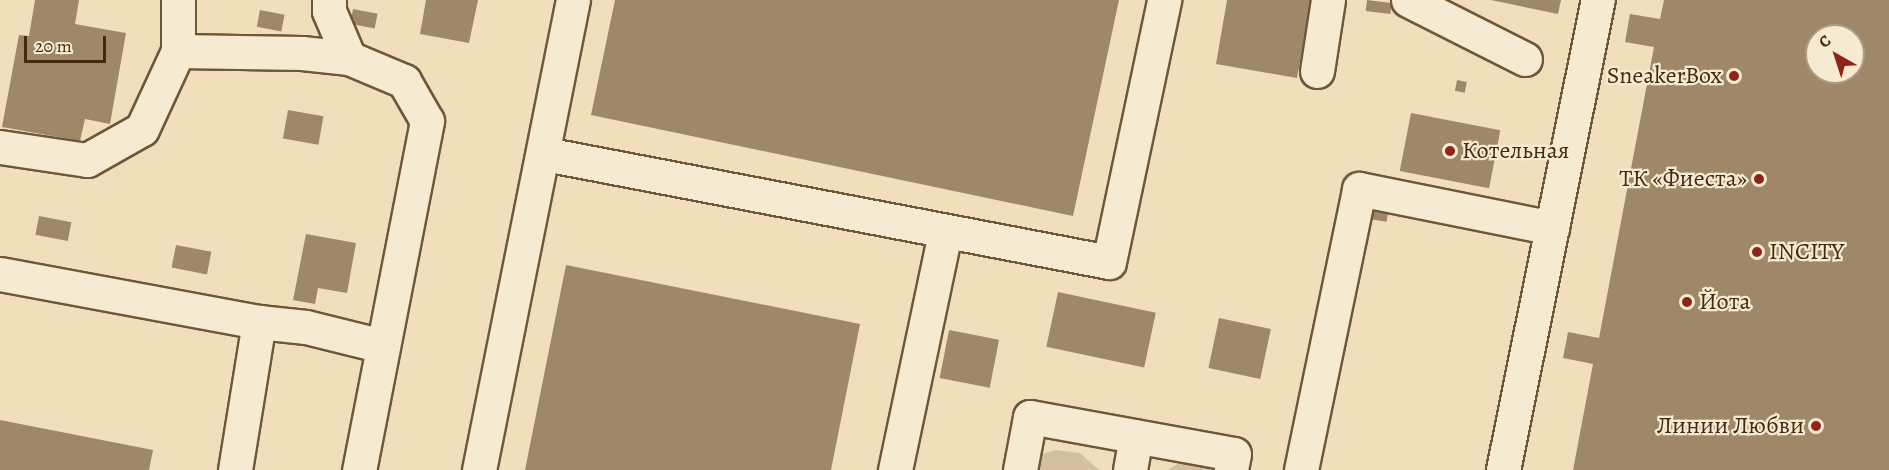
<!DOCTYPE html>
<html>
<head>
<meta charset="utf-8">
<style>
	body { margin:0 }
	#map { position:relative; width:1889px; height:470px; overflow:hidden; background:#f1dfbc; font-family:Alegreya,serif }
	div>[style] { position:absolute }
	.green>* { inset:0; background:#d4c09e }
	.building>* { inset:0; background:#9e8868; transform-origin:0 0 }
	.roads { filter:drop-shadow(2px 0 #6f5739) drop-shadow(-2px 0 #6f5739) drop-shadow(0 2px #6f5739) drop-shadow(0 -2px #6f5739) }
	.minor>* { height:33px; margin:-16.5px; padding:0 16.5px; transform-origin:16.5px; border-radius:16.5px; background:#f6ead3 }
	.dots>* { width:16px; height:16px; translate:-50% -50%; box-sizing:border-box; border:3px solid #f6ead3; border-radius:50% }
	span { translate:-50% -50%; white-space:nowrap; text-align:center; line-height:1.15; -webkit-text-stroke:4.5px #f6ead3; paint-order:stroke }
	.poi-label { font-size:24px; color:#442a0d }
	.right { translate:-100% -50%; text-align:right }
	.left { translate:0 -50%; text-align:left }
	.north { position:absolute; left:1805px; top:24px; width:60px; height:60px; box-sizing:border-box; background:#f6ead3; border:2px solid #af9d84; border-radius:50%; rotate:321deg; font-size:16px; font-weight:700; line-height:24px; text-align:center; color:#442a0d }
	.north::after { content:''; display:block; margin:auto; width:21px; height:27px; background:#8f2418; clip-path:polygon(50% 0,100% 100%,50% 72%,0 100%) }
	.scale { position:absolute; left:24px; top:36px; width:82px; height:27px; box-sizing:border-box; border:3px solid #442a0d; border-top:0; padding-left:8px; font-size:18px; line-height:21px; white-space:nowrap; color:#442a0d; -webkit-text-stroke:4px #f6ead3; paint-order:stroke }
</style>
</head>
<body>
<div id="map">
	<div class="green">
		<i style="clip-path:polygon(1055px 450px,1080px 453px,1099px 470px,1028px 470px,1043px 454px)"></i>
		<i style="clip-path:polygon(1185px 460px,1204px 465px,1211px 470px,1167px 470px)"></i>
	</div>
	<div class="building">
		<i style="clip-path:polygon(35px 0,79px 0,75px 24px,126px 33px,110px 124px,85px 119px,80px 141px,2px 127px,19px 35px,29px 36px)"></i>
		<i style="clip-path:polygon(426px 0,478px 0,469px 43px,420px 34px)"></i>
		<i style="clip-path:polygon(615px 0,1119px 0,1073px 216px,591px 115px)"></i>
		<i style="clip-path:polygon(1227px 0,1311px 0,1297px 78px,1216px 64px)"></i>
		<i style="left:1367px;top:0;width:25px;height:11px;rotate:7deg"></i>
		<i style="clip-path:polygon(1491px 0,1561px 0,1558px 14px)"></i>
		<i style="clip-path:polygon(evenodd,1664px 0,1889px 0,1889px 470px,1573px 470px,1593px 364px,1563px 358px,1568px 332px,1599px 338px,1654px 47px,1625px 42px,1630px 14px,1660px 19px,1664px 0,1817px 36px,1853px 36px,1853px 72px,1817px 72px,1817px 36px)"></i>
		<i style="left:353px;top:9px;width:25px;height:15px;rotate:11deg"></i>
		<i style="left:260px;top:10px;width:25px;height:17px;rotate:11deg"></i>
		<i style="left:1457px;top:80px;width:10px;height:11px;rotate:11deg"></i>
		<i style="left:288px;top:110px;width:36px;height:29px;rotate:10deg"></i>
		<i style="left:1411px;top:113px;width:91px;height:59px;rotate:11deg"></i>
		<i style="left:1365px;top:192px;width:26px;height:26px;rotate:9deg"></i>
		<i style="left:39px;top:216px;width:33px;height:19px;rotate:11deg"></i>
		<i style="clip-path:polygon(306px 234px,356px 243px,347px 293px,318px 288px,315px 304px,293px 300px)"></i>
		<i style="left:176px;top:245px;width:36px;height:23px;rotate:11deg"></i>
		<i style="clip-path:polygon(566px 265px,860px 324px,831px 470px,525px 470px)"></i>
		<i style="left:1058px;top:292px;width:100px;height:56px;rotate:12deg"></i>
		<i style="left:1219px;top:318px;width:53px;height:51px;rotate:12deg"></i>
		<i style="left:949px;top:330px;width:51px;height:49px;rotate:11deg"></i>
		<i style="clip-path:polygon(0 420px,153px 450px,149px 470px,0 470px)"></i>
	</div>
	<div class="roads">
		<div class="minor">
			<i style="left:329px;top:0;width:11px;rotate:90deg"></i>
			<i style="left:329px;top:11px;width:51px;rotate:66.9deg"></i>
			<i style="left:1408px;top:0;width:131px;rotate:26.8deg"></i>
			<i style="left:178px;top:51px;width:124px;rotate:0.9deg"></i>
			<i style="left:302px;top:53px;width:47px;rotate:6.1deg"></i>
			<i style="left:349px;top:58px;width:60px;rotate:22.7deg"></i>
			<i style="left:404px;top:81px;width:46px;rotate:60.1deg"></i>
			<i style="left:427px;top:121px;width:356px;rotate:101deg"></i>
			<i style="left:1317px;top:71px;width:72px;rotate:-81.2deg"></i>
			<i style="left:0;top:147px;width:88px;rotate:8.5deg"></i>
			<i style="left:87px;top:160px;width:63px;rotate:-29.4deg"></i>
			<i style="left:142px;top:129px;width:86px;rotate:-65.2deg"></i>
			<i style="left:178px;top:51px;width:51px;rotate:-90deg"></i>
			<i style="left:545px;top:154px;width:574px;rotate:10.84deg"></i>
			<i style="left:1109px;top:262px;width:268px;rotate:-78.1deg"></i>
			<i style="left:0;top:274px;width:263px;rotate:10.5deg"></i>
			<i style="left:259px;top:322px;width:47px;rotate:6.1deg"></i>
			<i style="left:306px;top:327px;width:79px;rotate:13.9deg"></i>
			<i style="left:235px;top:470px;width:150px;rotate:-80.8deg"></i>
			<i style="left:479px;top:470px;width:479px;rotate:-78.7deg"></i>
			<i style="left:895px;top:470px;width:243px;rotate:-78.1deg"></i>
			<i style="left:1020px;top:470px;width:54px;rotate:-79.3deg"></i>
			<i style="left:1030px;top:417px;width:207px;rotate:10.3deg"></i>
			<i style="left:1234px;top:454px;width:16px;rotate:101deg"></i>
			<i style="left:1130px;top:470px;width:34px;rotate:-80deg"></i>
			<i style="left:1301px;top:470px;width:287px;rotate:-78.3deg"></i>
			<i style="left:1359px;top:189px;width:197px;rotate:11.4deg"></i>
			<i style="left:1503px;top:470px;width:480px;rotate:-78.6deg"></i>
		</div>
	</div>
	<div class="dots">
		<i style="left:1734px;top:76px;background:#8f2418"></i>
		<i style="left:1450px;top:151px;background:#8f2418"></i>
		<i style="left:1759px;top:179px;background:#8f2418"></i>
		<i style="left:1757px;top:252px;background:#8f2418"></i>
		<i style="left:1687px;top:302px;background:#8f2418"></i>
		<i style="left:1816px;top:426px;background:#8f2418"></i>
	</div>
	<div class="poi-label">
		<span class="right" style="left:1722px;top:76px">SneakerBox</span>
		<span class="left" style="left:1462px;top:151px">Котельная</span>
		<span class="right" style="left:1747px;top:179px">ТК «Фиеста»</span>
		<span class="left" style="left:1769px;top:252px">INCITY</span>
		<span class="left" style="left:1699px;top:302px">Йота</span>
		<span class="right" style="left:1804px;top:426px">Линии Любви</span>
	</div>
	<div class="north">С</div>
	<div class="scale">20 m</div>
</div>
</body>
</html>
